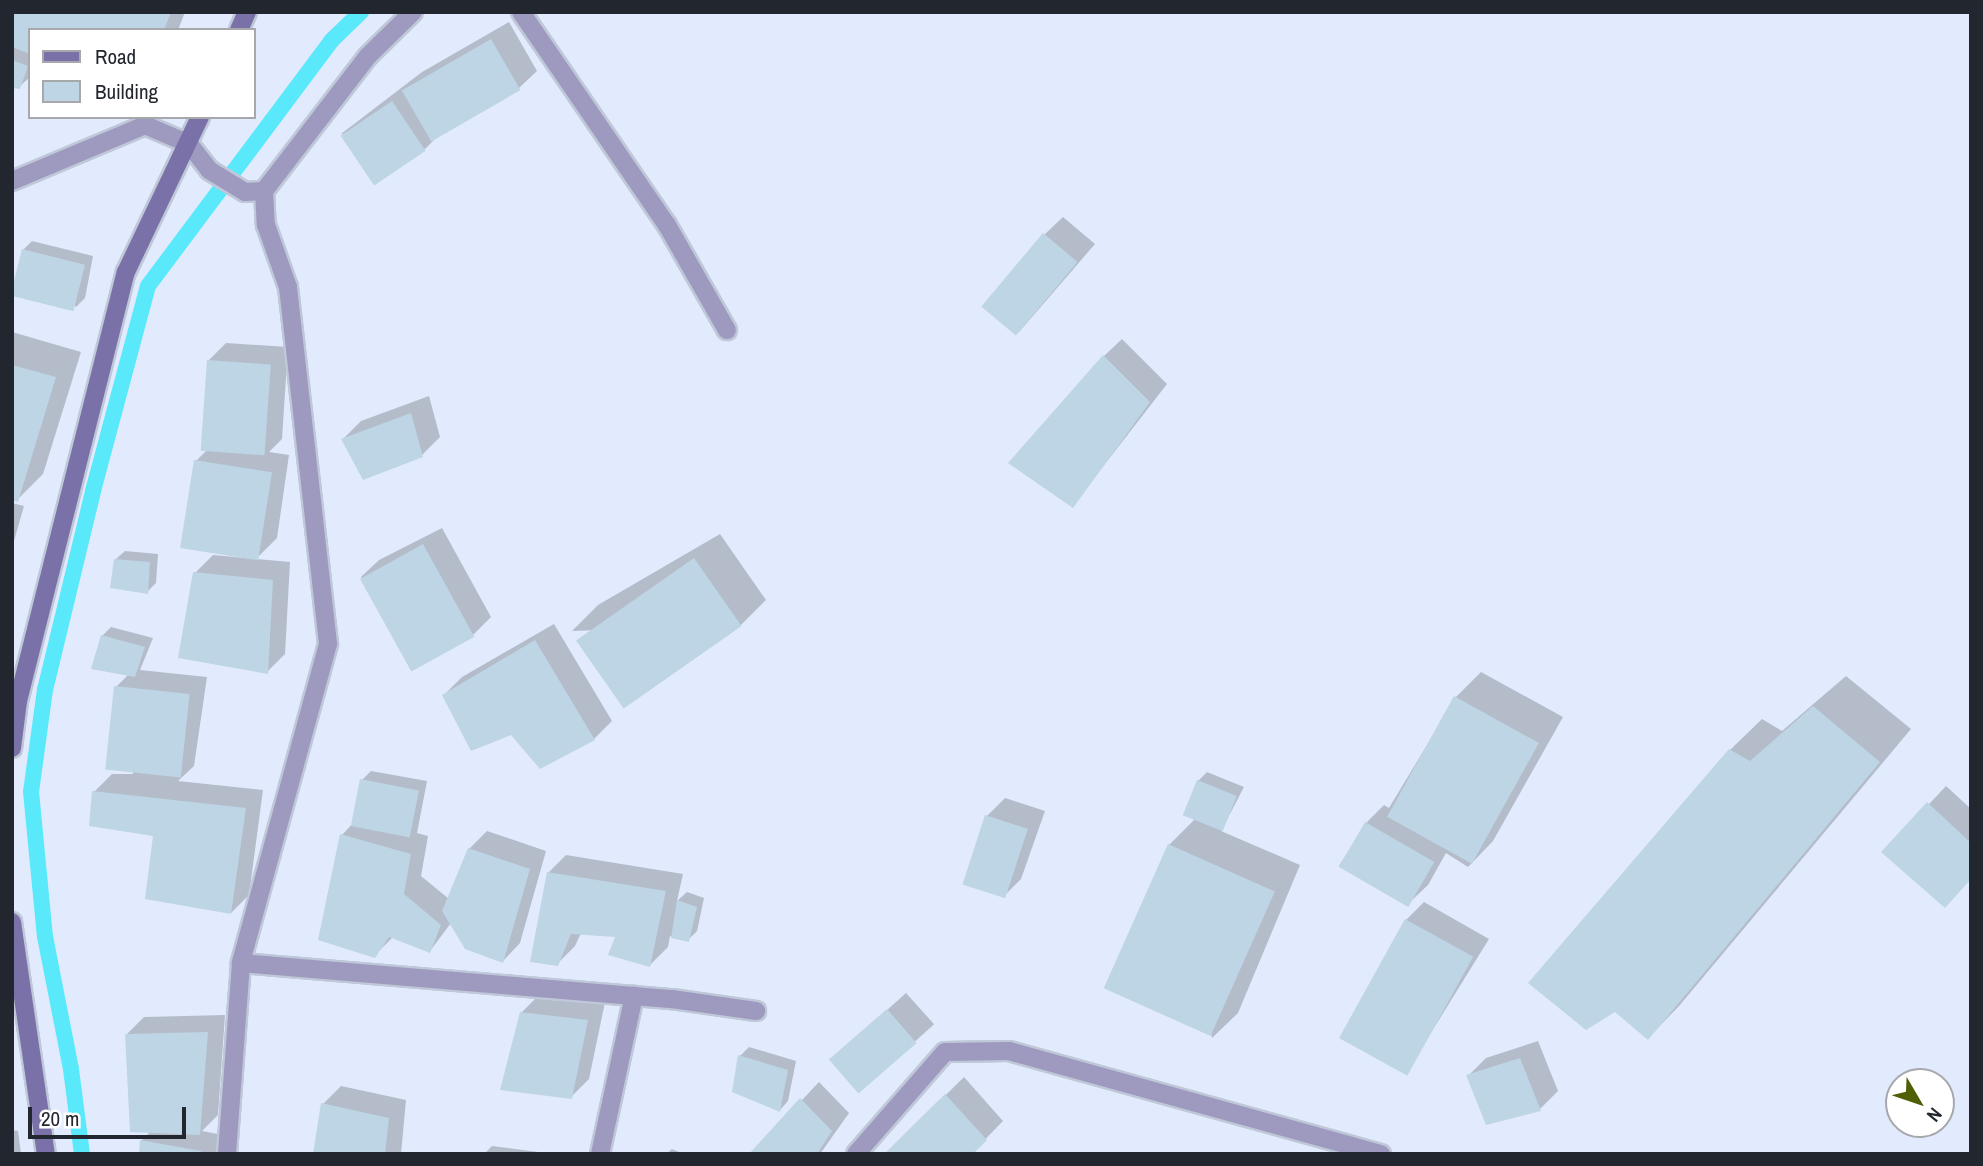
<!DOCTYPE html>
<html>
<head>
<meta charset="utf-8">
<style>
	body { margin:0 }
	#map { position:relative; width:1983px; height:1166px; overflow:hidden; background:#e1ebfd; font-family:"Archivo Narrow",sans-serif }
	div>[style] { position:absolute }
	.shadow>* { inset:0; background:#0003; transform-origin:0 0 }
	.stream>* { height:16px; margin:-8px; padding:0 8px; transform-origin:8px; border-radius:8px; background:#59e9fb }
	.building>* { inset:0; background:#bdd5e4; transform-origin:0 0 }
	.roads { filter:drop-shadow(2px 0 #bfc8d8) drop-shadow(-2px 0 #bfc8d8) drop-shadow(0 2px #bfc8d8) drop-shadow(0 -2px #bfc8d8) }
	.lane>* { height:18px; margin:-9px; padding:0 9px; transform-origin:9px; border-radius:9px; background:#9e99bf }
	.street>* { height:18px; margin:-9px; padding:0 9px; transform-origin:9px; border-radius:9px; background:#9e99bf }
	.secondary>* { height:18px; margin:-9px; padding:0 9px; transform-origin:9px; border-radius:9px; background:#7a71a8 }
	span { translate:-50% -50%; white-space:nowrap; text-align:center; line-height:1.15; -webkit-text-stroke:5px #fff; paint-order:stroke }
	.frame { position:absolute; inset:0; border:14px solid #22262e; pointer-events:none }
	.legend { position:absolute; left:28px; top:28px; width:228px; height:91px; box-sizing:border-box; background:#fff; border:2px solid #a7a8ab; margin:0; padding:9px 12px; list-style:none; font-size:21px; color:#22262e }
	.legend li { display:flex; align-items:center; gap:14px; height:35px }
	.legend b { width:35px; border:2px solid #a7a8ab }
	.north { position:absolute; left:1885px; top:1068px; width:70px; height:70px; box-sizing:border-box; background:#fff; border:2px solid #a7a8ab; border-radius:50%; rotate:129deg; font-size:19px; font-weight:700; line-height:28px; text-align:center; color:#22262e }
	.north::after { content:''; display:block; margin:auto; width:24px; height:32px; background:#4e6006; clip-path:polygon(50% 0,100% 100%,50% 72%,0 100%) }
	.scale { position:absolute; left:28px; top:1107px; width:158px; height:32px; box-sizing:border-box; border:4px solid #22262e; border-top:0; padding-left:9px; font-size:21px; line-height:24px; white-space:nowrap; color:#22262e; -webkit-text-stroke:5px #fff; paint-order:stroke }
</style>
</head>
<body>
<div id="map">
	<div class="shadow">
		<i style="clip-path:polygon(12px 12px,185px 12px,178px 30px,30px 30px,30px 77px,19px 87px,12px 86px)"></i>
		<i style="clip-path:polygon(509px 22px,537px 71px,519px 88px,437px 137px,425px 149px,341px 134px,422px 72px)"></i>
		<i style="clip-path:polygon(1063px 217px,1095px 244px,1019px 332px,1045px 234px)"></i>
		<i style="clip-path:polygon(32px 241px,93px 256px,85px 298px,76px 307px,23px 250px)"></i>
		<i style="clip-path:polygon(12px 332px,81px 352px,43px 474px,17px 500px,12px 498px)"></i>
		<i style="clip-path:polygon(1122px 339px,1167px 384px,1073px 505px,1104px 356px)"></i>
		<i style="clip-path:polygon(226px 343px,288px 347px,282px 439px,269px 452px,289px 455px,277px 538px,259px 556px,196px 461px,207px 450px,208px 361px)"></i>
		<i style="clip-path:polygon(429px 396px,440px 437px,422px 455px,343px 439px,361px 421px)"></i>
		<i style="clip-path:polygon(12px 503px,24px 506px,12px 548px)"></i>
		<i style="clip-path:polygon(442px 528px,491px 617px,473px 635px,410px 668px,361px 577px,379px 560px)"></i>
		<i style="clip-path:polygon(720px 534px,766px 600px,741px 625px,572px 631px,598px 605px)"></i>
		<i style="clip-path:polygon(125px 551px,158px 554px,156px 583px,147px 592px,116px 559px)"></i>
		<i style="clip-path:polygon(213px 555px,290px 562px,285px 654px,267px 672px,195px 573px)"></i>
		<i style="clip-path:polygon(554px 624px,612px 721px,594px 739px,444px 695px,462px 677px)"></i>
		<i style="clip-path:polygon(111px 627px,153px 638px,140px 670px,207px 677px,194px 766px,178px 781px,263px 790px,249px 895px,231px 913px,155px 834px,94px 792px,112px 774px,133px 774px,116px 687px,129px 674px,102px 636px)"></i>
		<i style="clip-path:polygon(1481px 672px,1563px 717px,1493px 841px,1468px 867px,1446px 853px,1428px 885px,1410px 902px,1339px 866px,1366px 823px,1384px 805px,1389px 808px,1456px 697px)"></i>
		<i style="clip-path:polygon(1846px 676px,1911px 729px,1679px 1006px,1648px 1038px,1730px 750px,1762px 719px,1782px 731px)"></i>
		<i style="clip-path:polygon(371px 771px,427px 781px,417px 833px,428px 836px,421px 876px,449px 899px,469px 849px,487px 831px,546px 851px,520px 943px,503px 961px,451px 923px,430px 951px,393px 937px,374px 956px,342px 835px,356px 820px,362px 780px)"></i>
		<i style="clip-path:polygon(1207px 772px,1244px 787px,1221px 831px,1300px 865px,1238px 1013px,1212px 1038px,1169px 845px,1195px 819px,1198px 781px)"></i>
		<i style="clip-path:polygon(1946px 786px,1971px 809px,1971px 879px,1884px 852px)"></i>
		<i style="clip-path:polygon(1005px 798px,1045px 811px,1021px 879px,1003px 897px,987px 816px)"></i>
		<i style="clip-path:polygon(566px 855px,683px 874px,677px 901px,687px 892px,704px 898px,697px 931px,688px 940px,670px 936px,668px 947px,650px 965px,618px 935px,581px 933px,575px 946px,557px 964px,548px 873px)"></i>
		<i style="clip-path:polygon(1424px 902px,1489px 939px,1419px 1052px,1401px 1070px,1406px 920px)"></i>
		<i style="left:906px;top:993px;width:42px;height:100px;rotate:48deg"></i>
		<i style="clip-path:polygon(539px 995px,605px 1002px,589px 1079px,571px 1097px,521px 1013px)"></i>
		<i style="clip-path:polygon(225px 1015px,218px 1115px,202px 1131px,218px 1134px,218px 1154px,140px 1154px,141px 1141px,151px 1131px,127px 1034px,144px 1017px)"></i>
		<i style="clip-path:polygon(1538px 1041px,1558px 1091px,1540px 1109px,1468px 1076px,1486px 1058px)"></i>
		<i style="clip-path:polygon(749px 1047px,796px 1061px,788px 1101px,780px 1110px,740px 1056px)"></i>
		<i style="clip-path:polygon(964px 1077px,1003px 1121px,971px 1154px,886px 1154px)"></i>
		<i style="clip-path:polygon(819px 1082px,849px 1113px,820px 1154px,752px 1153px)"></i>
		<i style="clip-path:polygon(341px 1086px,406px 1100px,401px 1154px,315px 1154px,323px 1104px)"></i>
		<i style="clip-path:polygon(12px 1130px,18px 1131px,21px 1154px,12px 1154px)"></i>
		<i style="clip-path:polygon(492px 1146px,553px 1154px,484px 1154px)"></i>
		<i style="clip-path:polygon(672px 1149px,684px 1154px,666px 1154px)"></i>
	</div>
	<div class="stream">
		<i style="left:82px;top:1154px;width:86px;rotate:-97.4deg"></i>
		<i style="left:71px;top:1069px;width:135px;rotate:-101.1deg"></i>
		<i style="left:45px;top:937px;width:146px;rotate:-95.5deg"></i>
		<i style="left:31px;top:792px;width:103px;rotate:-82.2deg"></i>
		<i style="left:45px;top:690px;width:205px;rotate:-76.4deg"></i>
		<i style="left:93px;top:491px;width:212px;rotate:-75deg"></i>
		<i style="left:148px;top:286px;width:306px;rotate:-53.2deg"></i>
		<i style="left:331px;top:41px;width:42px;rotate:-44deg"></i>
	</div>
	<div class="building">
		<i style="clip-path:polygon(12px 12px,171px 12px,164px 30px,30px 30px,30px 54px,12px 47px)"></i>
		<i style="left:491px;top:39px;width:59px;height:103px;rotate:60deg"></i>
		<i style="clip-path:polygon(12px 60px,28px 66px,20px 89px,12px 88px)"></i>
		<i style="left:392px;top:101px;width:60px;height:62px;rotate:56deg"></i>
		<i style="left:1043px;top:233px;width:45px;height:96px;rotate:40deg"></i>
		<i style="left:22px;top:249px;width:65px;height:48px;rotate:14deg"></i>
		<i style="clip-path:polygon(1103px 355px,1150px 402px,1073px 508px,1008px 463px)"></i>
		<i style="left:207px;top:360px;width:64px;height:91px;rotate:4deg"></i>
		<i style="clip-path:polygon(12px 365px,56px 377px,18px 502px,12px 500px)"></i>
		<i style="clip-path:polygon(411px 413px,423px 457px,363px 480px,341px 439px)"></i>
		<i style="left:194px;top:460px;width:79px;height:89px;rotate:9deg"></i>
		<i style="left:423px;top:544px;width:106px;height:72px;rotate:61deg"></i>
		<i style="left:694px;top:558px;width:83px;height:144px;rotate:55deg"></i>
		<i style="clip-path:polygon(114px 559px,150px 562px,148px 594px,110px 588px)"></i>
		<i style="clip-path:polygon(193px 572px,273px 580px,268px 674px,178px 658px)"></i>
		<i style="clip-path:polygon(101px 635px,145px 647px,135px 677px,91px 669px)"></i>
		<i style="clip-path:polygon(535px 640px,595px 740px,540px 769px,511px 735px,471px 751px,442px 695px)"></i>
		<i style="left:114px;top:686px;width:76px;height:84px;rotate:6deg"></i>
		<i style="left:1454px;top:696px;width:97px;height:138px;rotate:29deg"></i>
		<i style="clip-path:polygon(1813px 706px,1880px 762px,1648px 1040px,1615px 1012px,1586px 1030px,1528px 983px,1729px 749px,1750px 761px)"></i>
		<i style="left:360px;top:779px;width:60px;height:48px;rotate:11deg"></i>
		<i style="left:1197px;top:780px;width:43px;height:38px;rotate:22deg"></i>
		<i style="clip-path:polygon(92px 791px,246px 808px,231px 914px,145px 899px,153px 836px,89px 826px)"></i>
		<i style="clip-path:polygon(1927px 802px,1971px 843px,1971px 879px,1945px 908px,1881px 852px)"></i>
		<i style="left:985px;top:815px;width:45px;height:73px;rotate:18deg"></i>
		<i style="left:1365px;top:822px;width:80px;height:52px;rotate:30deg"></i>
		<i style="clip-path:polygon(340px 834px,411px 854px,404px 894px,441px 925px,430px 953px,389px 937px,375px 958px,318px 940px)"></i>
		<i style="left:1168px;top:844px;width:117px;height:158px;rotate:24deg"></i>
		<i style="clip-path:polygon(468px 848px,530px 869px,503px 963px,465px 949px,442px 911px)"></i>
		<i style="clip-path:polygon(547px 872px,666px 891px,650px 967px,608px 955px,615px 937px,571px 934px,558px 966px,530px 962px)"></i>
		<i style="clip-path:polygon(677px 900px,697px 907px,689px 942px,671px 938px)"></i>
		<i style="left:1405px;top:919px;width:78px;height:136px;rotate:29deg"></i>
		<i style="left:887px;top:1009px;width:45px;height:77px;rotate:49deg"></i>
		<i style="clip-path:polygon(520px 1012px,588px 1020px,572px 1099px,500px 1090px)"></i>
		<i style="clip-path:polygon(208px 1032px,200px 1135px,130px 1132px,125px 1034px)"></i>
		<i style="clip-path:polygon(738px 1055px,788px 1070px,780px 1112px,732px 1092px)"></i>
		<i style="clip-path:polygon(1520px 1058px,1541px 1111px,1486px 1125px,1466px 1075px)"></i>
		<i style="clip-path:polygon(945px 1094px,987px 1140px,973px 1154px,884px 1154px)"></i>
		<i style="clip-path:polygon(800px 1098px,832px 1131px,817px 1154px,749px 1154px)"></i>
		<i style="clip-path:polygon(321px 1103px,389px 1118px,385px 1154px,313px 1154px)"></i>
		<i style="clip-path:polygon(140px 1140px,201px 1151px,201px 1154px,139px 1154px)"></i>
	</div>
	<div class="roads">
		<div class="lane">
			<i style="left:600px;top:1154px;width:162px;rotate:-77.9deg"></i>
		</div>
		<div class="street">
			<i style="left:521px;top:12px;width:258px;rotate:55.6deg"></i>
			<i style="left:667px;top:225px;width:121px;rotate:60.3deg"></i>
			<i style="left:12px;top:181px;width:144px;rotate:-22.8deg"></i>
			<i style="left:145px;top:125px;width:48px;rotate:23.4deg"></i>
			<i style="left:189px;top:144px;width:33px;rotate:52deg"></i>
			<i style="left:209px;top:170px;width:42px;rotate:31.4deg"></i>
			<i style="left:245px;top:192px;width:19px;rotate:-3deg"></i>
			<i style="left:264px;top:191px;width:34px;rotate:87deg"></i>
			<i style="left:266px;top:225px;width:66px;rotate:70.5deg"></i>
			<i style="left:288px;top:287px;width:359px;rotate:83.6deg"></i>
			<i style="left:328px;top:644px;width:331px;rotate:105.3deg"></i>
			<i style="left:241px;top:963px;width:192px;rotate:94.2deg"></i>
			<i style="left:264px;top:191px;width:170px;rotate:-52.4deg"></i>
			<i style="left:368px;top:56px;width:63px;rotate:-44.4deg"></i>
			<i style="left:241px;top:963px;width:433px;rotate:4.8deg"></i>
			<i style="left:672px;top:999px;width:85px;rotate:8.1deg"></i>
			<i style="left:856px;top:1154px;width:135px;rotate:-48.9deg"></i>
			<i style="left:945px;top:1052px;width:64px;rotate:-0.9deg"></i>
			<i style="left:1009px;top:1051px;width:386px;rotate:15.5deg"></i>
		</div>
		<div class="secondary">
			<i style="left:239px;top:30px;width:20px;rotate:-66deg"></i>
			<i style="left:12px;top:748px;width:47px;rotate:-82.7deg"></i>
			<i style="left:18px;top:701px;width:442px;rotate:-75.9deg"></i>
			<i style="left:126px;top:272px;width:172px;rotate:-64.5deg"></i>
			<i style="left:12px;top:922px;width:234px;rotate:81.7deg"></i>
		</div>
	</div>
	<div class="frame"></div>
	<ul class="legend">
	<li><b style="height:9px;background:#7a71a8"></b>Road</li>
	<li><b style="height:19px;background:#bdd5e4"></b>Building</li>
	</ul>
	<div class="north">N</div>
	<div class="scale">20 m</div>
</div>
</body>
</html>
